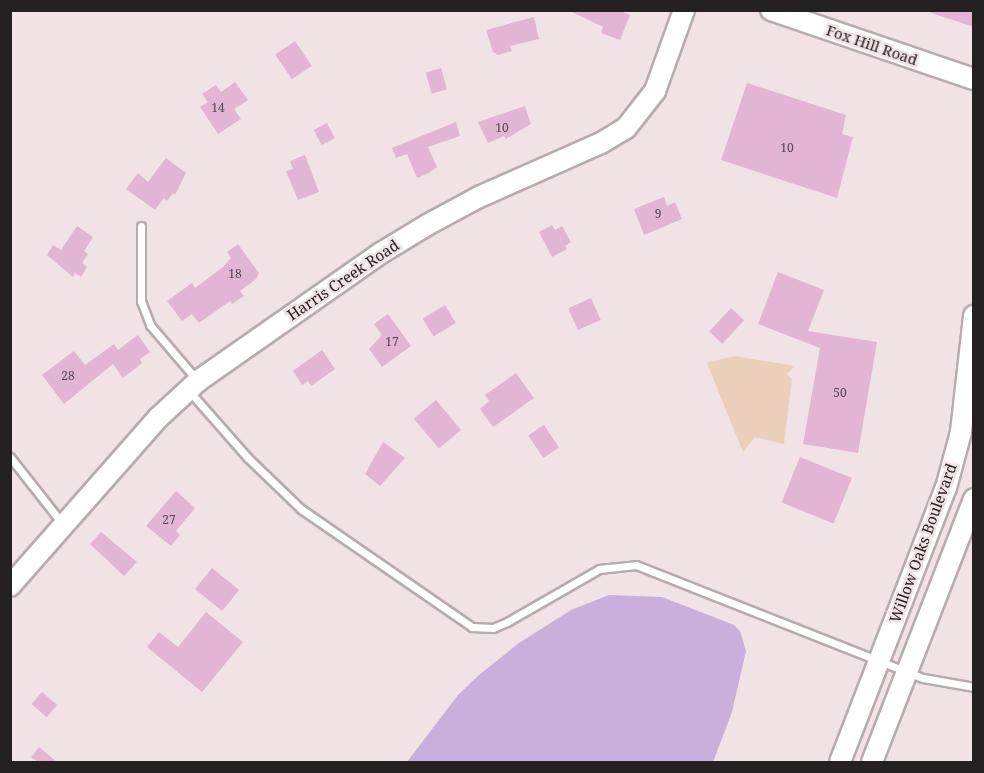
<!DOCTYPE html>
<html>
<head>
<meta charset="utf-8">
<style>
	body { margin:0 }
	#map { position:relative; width:984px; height:773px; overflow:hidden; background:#f1e2e5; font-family:"Noto Serif",serif }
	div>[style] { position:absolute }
	.green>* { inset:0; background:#ebcfba }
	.water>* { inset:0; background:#c9afdb }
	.building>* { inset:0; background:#e3b5d4; transform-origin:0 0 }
	.roads { filter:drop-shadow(2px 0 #b8abad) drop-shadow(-2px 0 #b8abad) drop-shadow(0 2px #b8abad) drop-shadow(0 -2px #b8abad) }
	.lane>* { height:7px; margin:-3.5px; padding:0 3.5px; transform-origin:3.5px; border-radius:3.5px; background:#fff }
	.secondary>* { height:20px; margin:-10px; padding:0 10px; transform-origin:10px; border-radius:10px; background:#fff }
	span { translate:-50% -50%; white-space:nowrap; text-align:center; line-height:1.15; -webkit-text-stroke:5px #f1e2e5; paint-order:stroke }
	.number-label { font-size:12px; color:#54454e }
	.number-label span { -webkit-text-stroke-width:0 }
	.street-label { font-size:15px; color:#252021 }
	.frame { position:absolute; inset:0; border:12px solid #252021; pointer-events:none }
</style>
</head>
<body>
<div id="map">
	<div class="green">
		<i style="clip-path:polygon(734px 356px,795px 366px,787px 374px,792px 379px,784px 444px,755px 437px,743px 452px,707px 363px)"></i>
	</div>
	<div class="water">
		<i style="clip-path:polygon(609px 595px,662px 597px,734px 625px,740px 631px,746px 651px,732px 712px,713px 762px,407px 762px,458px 695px,479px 675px,519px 643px,571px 610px)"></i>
	</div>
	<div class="building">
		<i style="clip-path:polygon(568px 10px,618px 10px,630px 15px,620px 40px,601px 33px,603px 27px)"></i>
		<i style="clip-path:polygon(931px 10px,974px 10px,974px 27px,931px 13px)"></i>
		<i style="clip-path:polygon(534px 17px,539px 39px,510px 46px,512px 51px,498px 55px,493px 52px,486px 30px)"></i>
		<i style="left:295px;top:41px;width:30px;height:24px;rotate:56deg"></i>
		<i style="left:441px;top:68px;width:22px;height:16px;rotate:74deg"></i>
		<i style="clip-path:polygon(235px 82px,248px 100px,234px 109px,241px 119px,218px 134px,200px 107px,208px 102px,202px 94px,216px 85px,221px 92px)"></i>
		<i style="clip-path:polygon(747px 83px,846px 115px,842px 134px,853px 137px,837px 198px,721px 160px)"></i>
		<i style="clip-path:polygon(525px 106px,531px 124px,506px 139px,504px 136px,488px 143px,478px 122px)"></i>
		<i style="clip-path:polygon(456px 122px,460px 136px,428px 147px,437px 167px,429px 173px,417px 178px,407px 154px,396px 158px,392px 148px)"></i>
		<i style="left:327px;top:123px;width:17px;height:15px;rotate:62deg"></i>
		<i style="clip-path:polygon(305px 155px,319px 192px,298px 200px,286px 171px,293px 169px,290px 161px)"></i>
		<i style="clip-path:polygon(166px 158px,186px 173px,175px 195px,173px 193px,167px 201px,164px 198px,155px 210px,126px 189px,138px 173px,148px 182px)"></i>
		<i style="clip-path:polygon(664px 197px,667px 206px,675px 202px,682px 219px,644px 235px,634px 209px)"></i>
		<i style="clip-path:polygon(552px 225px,555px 230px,562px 226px,571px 242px,565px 246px,567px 249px,552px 257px,539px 232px)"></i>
		<i style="clip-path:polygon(77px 226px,93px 237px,84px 251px,88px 254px,82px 263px,87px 267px,81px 277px,75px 273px,73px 277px,47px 255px,53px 245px,61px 250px)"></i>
		<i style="clip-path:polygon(238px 244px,259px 273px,256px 279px,240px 291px,244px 296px,232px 304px,230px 301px,199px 323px,192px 314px,182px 321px,167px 301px,192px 283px,195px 288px,223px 267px,231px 258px,227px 252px)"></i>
		<i style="clip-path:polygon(778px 272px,824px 290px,808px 331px,877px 342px,858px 453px,803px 444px,820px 348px,758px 324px)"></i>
		<i style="left:591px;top:298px;width:24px;height:25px;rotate:66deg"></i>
		<i style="left:445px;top:305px;width:21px;height:26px;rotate:59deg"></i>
		<i style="left:731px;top:308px;width:18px;height:32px;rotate:43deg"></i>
		<i style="clip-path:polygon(388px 314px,411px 346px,382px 367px,369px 349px,382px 335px,374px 324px)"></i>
		<i style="clip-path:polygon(138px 335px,150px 352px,140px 359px,142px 363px,123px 378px,113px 364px,64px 404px,42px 375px,74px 351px,85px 365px,114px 344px,118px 350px)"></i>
		<i style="clip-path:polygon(322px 350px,335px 369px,311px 386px,308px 381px,302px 385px,293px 371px)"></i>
		<i style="clip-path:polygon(516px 373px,534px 398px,493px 427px,480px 409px,489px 401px,485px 395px)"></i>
		<i style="left:436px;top:400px;width:39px;height:29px;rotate:50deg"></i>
		<i style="left:544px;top:425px;width:27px;height:19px;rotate:56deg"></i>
		<i style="clip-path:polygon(383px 442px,405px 458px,380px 486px,365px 474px)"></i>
		<i style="left:800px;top:457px;width:56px;height:49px;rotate:22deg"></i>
		<i style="clip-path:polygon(176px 491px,195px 508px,176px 531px,180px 535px,171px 546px,146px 526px)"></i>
		<i style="clip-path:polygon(101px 532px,137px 562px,124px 576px,90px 544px)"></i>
		<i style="left:212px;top:568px;width:35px;height:27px;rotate:39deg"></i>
		<i style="clip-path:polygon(206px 612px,243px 642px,202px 692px,147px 647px,159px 632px,178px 647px)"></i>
		<i style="left:42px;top:692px;width:20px;height:16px;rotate:41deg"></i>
		<i style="clip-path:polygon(39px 747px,57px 762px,38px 762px,31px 757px)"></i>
	</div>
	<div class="roads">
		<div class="lane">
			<i style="left:141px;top:226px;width:75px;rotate:90deg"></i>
			<i style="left:141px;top:301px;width:26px;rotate:69deg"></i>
			<i style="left:150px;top:325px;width:72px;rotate:49.5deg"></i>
			<i style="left:190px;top:392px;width:88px;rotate:48.7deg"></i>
			<i style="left:248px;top:458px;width:74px;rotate:43.9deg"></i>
			<i style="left:301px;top:509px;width:208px;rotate:34.6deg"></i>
			<i style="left:472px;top:627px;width:21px;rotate:3deg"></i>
			<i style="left:493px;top:628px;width:15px;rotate:-23deg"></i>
			<i style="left:507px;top:622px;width:106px;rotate:-29.9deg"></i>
			<i style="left:599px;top:569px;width:37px;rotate:-6deg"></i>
			<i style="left:636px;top:565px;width:308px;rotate:21.5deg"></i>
			<i style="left:923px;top:678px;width:52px;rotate:10deg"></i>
			<i style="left:10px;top:457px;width:84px;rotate:51.8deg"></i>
		</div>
		<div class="secondary">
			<i style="left:771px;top:10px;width:214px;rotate:18.8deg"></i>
			<i style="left:10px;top:586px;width:225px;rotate:-48.6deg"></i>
			<i style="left:159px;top:417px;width:53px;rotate:-42.7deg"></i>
			<i style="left:198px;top:381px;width:223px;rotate:-35deg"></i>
			<i style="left:381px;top:253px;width:54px;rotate:-31.3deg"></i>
			<i style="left:427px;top:225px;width:59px;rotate:-28.3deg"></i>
			<i style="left:479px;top:197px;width:133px;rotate:-23.9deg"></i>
			<i style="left:601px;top:143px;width:29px;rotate:-31deg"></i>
			<i style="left:626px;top:128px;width:47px;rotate:-51.9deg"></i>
			<i style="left:655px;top:91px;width:86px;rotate:-70.3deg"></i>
			<i style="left:840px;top:762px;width:294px;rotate:-68.9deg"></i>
			<i style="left:946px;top:488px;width:58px;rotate:-75deg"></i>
			<i style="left:961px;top:432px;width:117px;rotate:-83.6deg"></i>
			<i style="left:872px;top:762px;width:282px;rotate:-68.8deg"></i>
		</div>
	</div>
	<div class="number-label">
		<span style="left:218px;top:108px">14</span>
		<span style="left:502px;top:128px">10</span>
		<span style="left:787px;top:148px">10</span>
		<span style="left:658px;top:214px">9</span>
		<span style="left:235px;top:274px">18</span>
		<span style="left:392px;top:342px">17</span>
		<span style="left:68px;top:376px">28</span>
		<span style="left:840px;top:393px">50</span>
		<span style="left:169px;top:520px">27</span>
	</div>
	<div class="street-label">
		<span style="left:872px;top:45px;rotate:19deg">Fox Hill Road</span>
		<span style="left:343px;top:280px;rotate:-34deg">Harris Creek Road</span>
		<span style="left:923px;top:543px;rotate:-70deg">Willow Oaks Boulevard</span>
	</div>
	<div class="frame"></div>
</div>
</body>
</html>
